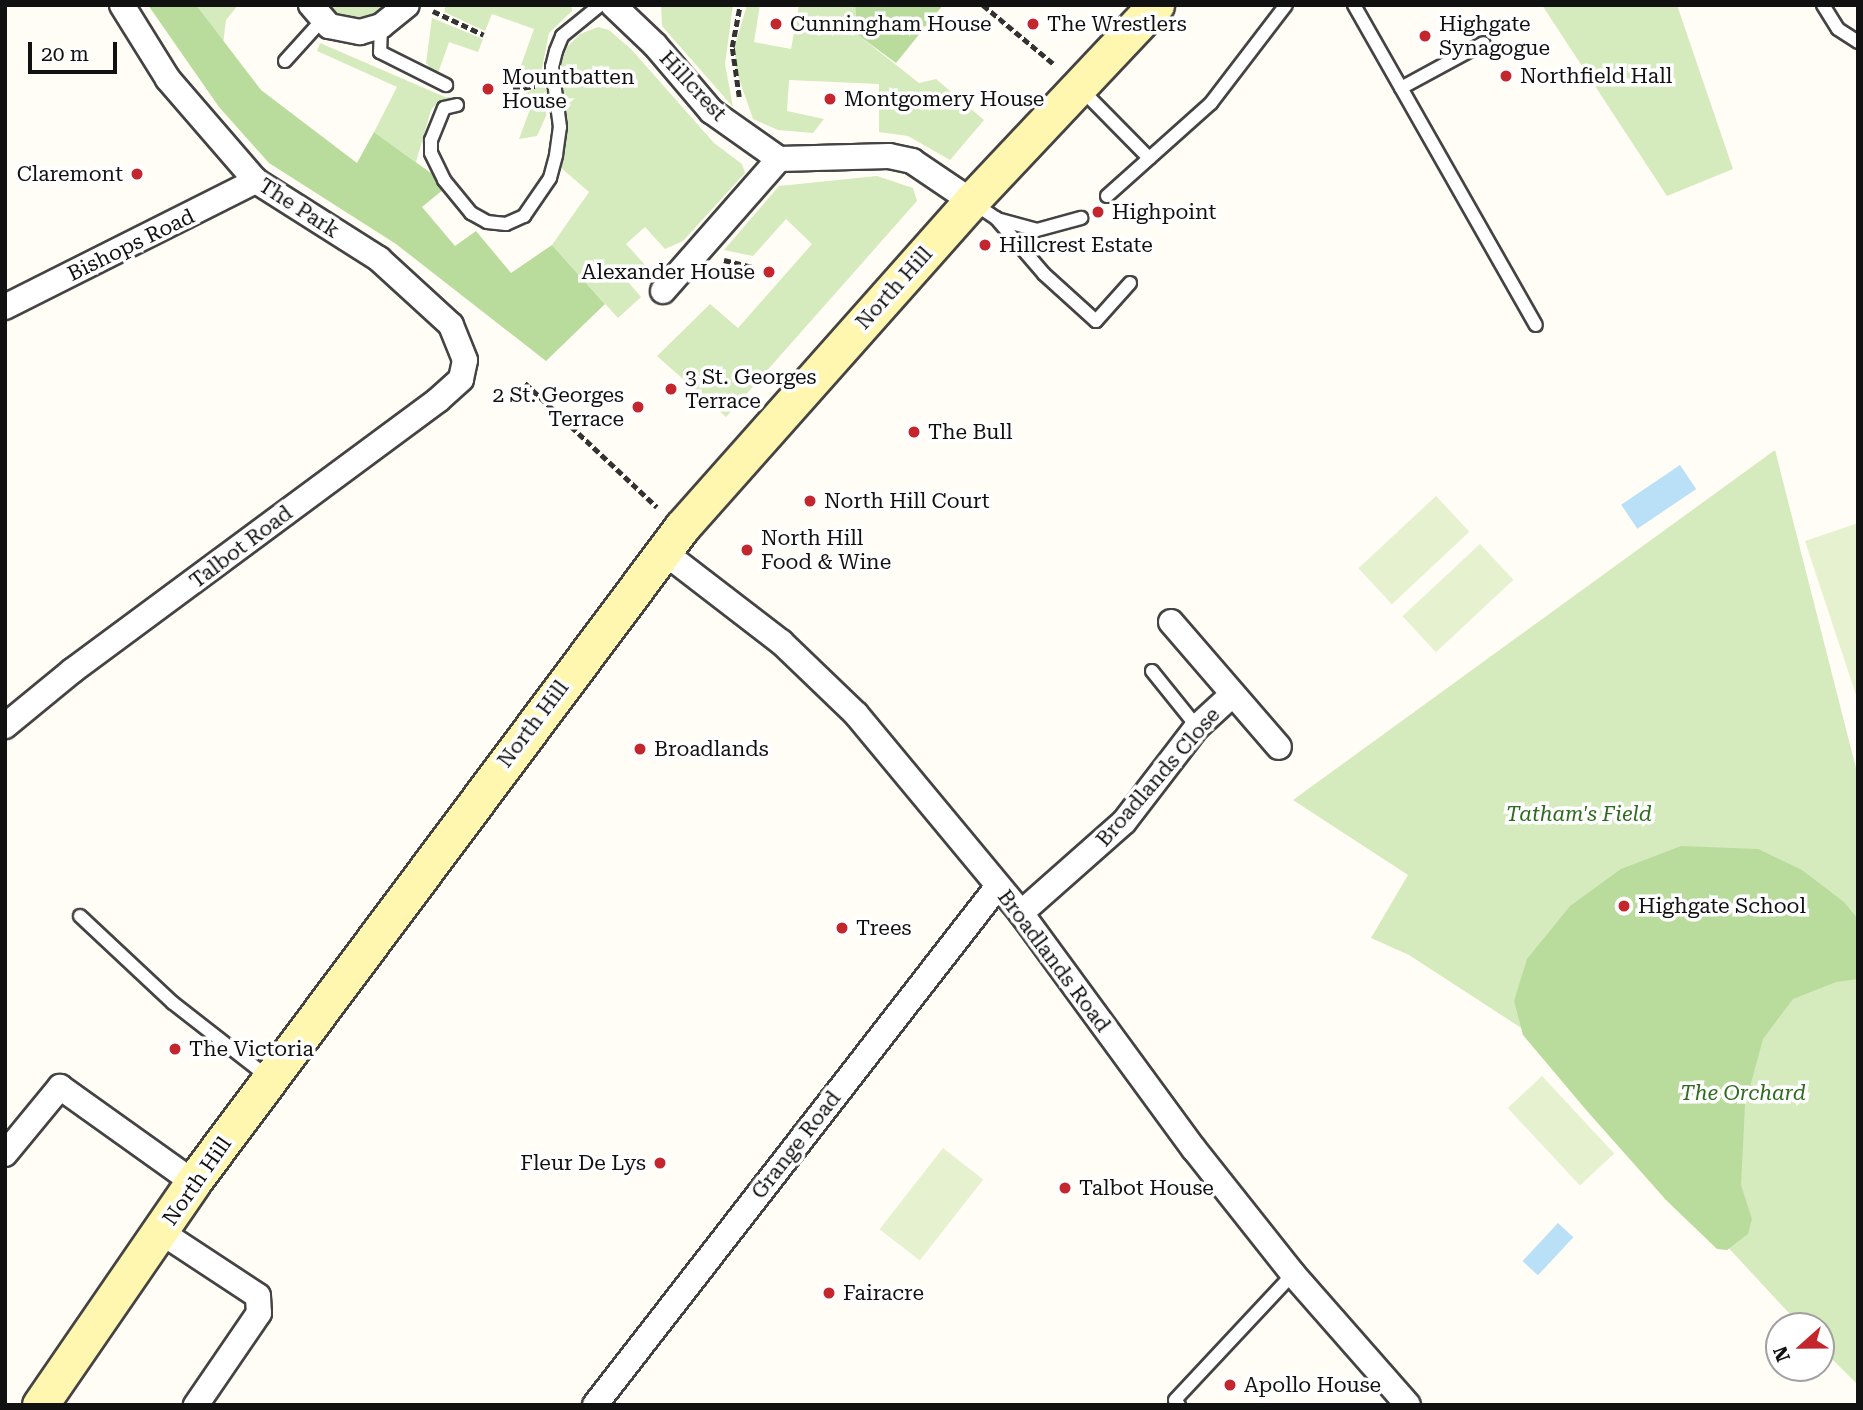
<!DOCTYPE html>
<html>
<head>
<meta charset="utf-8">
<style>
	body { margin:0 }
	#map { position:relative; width:1863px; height:1410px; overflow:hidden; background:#fffdf5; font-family:"Roboto Serif",serif }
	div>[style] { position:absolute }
	.green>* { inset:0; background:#d5ebbd }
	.forest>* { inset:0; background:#b9dc9c }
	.pitch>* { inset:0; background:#e6f2cf; transform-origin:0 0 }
	.water>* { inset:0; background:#b9e0f7; transform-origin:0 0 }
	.path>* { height:4.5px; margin-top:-2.25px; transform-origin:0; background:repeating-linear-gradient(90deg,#333 0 7px,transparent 0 10.5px) }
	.roads { filter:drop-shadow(2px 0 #444) drop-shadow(-2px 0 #444) drop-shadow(0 2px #444) drop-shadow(0 -2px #444) }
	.service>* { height:12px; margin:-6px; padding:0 6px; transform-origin:6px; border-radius:6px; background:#fff }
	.minor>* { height:24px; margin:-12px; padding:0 12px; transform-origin:12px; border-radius:12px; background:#fff }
	.secondary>* { height:35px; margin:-17.5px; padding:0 17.5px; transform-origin:17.5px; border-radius:17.5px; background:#fff6b0 }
	.dots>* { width:19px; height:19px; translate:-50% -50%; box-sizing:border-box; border:4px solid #fff; border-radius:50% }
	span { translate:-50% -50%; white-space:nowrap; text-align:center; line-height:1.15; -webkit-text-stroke:7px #fff; paint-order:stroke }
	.poi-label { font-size:21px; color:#111 }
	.left { translate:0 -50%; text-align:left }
	.right { translate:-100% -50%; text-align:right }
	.street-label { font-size:21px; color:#111 }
	.park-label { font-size:21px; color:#2f6b1f; font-style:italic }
	.frame { position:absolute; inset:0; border:7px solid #111; pointer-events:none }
	.north { position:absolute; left:1765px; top:1312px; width:70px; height:70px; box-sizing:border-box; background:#fff; border:2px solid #a0a0a0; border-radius:50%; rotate:249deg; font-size:19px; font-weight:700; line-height:28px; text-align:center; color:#111 }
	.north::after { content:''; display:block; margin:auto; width:24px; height:32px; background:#c4262e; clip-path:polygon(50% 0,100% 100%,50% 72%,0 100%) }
	.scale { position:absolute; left:28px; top:42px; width:89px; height:32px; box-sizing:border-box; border:4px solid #111; border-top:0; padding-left:9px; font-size:21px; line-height:24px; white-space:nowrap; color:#111; -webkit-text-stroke:5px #fff; paint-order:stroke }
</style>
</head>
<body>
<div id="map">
	<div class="green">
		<i style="clip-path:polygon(196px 5px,238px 5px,226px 20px,223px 45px)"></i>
		<i style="clip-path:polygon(324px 5px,394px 5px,376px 19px,355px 21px,339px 18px)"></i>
		<i style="clip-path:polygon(446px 5px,571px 5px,572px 11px,549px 33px,541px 73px,523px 85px,515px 82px,534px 29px,492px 14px,485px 31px,444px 12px)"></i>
		<i style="clip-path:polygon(661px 5px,733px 5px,725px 64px,733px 107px,662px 26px)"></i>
		<i style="clip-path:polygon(747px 5px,760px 5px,754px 42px,791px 49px,799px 5px,855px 5px,858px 35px,919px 83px,936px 79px,984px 120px,950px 160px,908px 136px,879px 132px,879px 84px,789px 80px,787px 111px,824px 119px,813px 133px,778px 130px,753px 119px,736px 70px,735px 45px)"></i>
		<i style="clip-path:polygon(1542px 5px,1677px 5px,1733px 169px,1667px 196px)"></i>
		<i style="clip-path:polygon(432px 18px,483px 39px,478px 52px,449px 42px,437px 76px,426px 63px)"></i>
		<i style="clip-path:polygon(598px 27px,609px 30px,631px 49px,714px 143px,742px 164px,745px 173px,683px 241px,665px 249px,645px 227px,626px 244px,646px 266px,629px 283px,641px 297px,618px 318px,552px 245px,589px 192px,559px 166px,566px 128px,561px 64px,567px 47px,580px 34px)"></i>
		<i style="clip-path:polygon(320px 43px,445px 97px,460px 98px,438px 102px,431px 110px,416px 162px,374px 132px,397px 87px,317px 51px)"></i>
		<i style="clip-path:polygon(542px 85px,547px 90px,546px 116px,537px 136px,519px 139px,533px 101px,520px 96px)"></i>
		<i style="clip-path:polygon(877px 176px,913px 188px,917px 201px,726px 417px,657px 356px,710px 304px,738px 328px,812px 244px,786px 219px,753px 256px,724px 250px,779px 186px)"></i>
		<i style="clip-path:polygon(1775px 450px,1858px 776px,1858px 1385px,1821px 1348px,1821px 1326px,1801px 1326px,1529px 1033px,1409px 955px,1371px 938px,1408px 875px,1293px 800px)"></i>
	</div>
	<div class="forest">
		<i style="clip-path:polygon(148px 5px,196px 5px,261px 90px,357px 163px,374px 132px,435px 176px,444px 189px,422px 207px,455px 246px,476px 231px,511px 273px,552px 245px,605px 304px,546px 361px,396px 244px,269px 163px,219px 107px)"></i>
		<i style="clip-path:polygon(855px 5px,943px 5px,896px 63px,858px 35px)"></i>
		<i style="clip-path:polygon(1681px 846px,1758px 849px,1802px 870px,1844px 902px,1858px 919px,1858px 979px,1836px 982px,1793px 999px,1763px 1039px,1745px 1105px,1741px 1185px,1752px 1219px,1748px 1234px,1727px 1250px,1717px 1249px,1666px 1200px,1587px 1111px,1523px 1035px,1514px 1001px,1527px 959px,1570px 906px,1621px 869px)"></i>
	</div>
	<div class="pitch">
		<i style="left:1436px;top:496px;width:49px;height:106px;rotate:47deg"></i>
		<i style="clip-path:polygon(1858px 523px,1858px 701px,1805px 541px)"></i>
		<i style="left:1480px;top:544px;width:49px;height:106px;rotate:47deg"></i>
		<i style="left:1542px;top:1076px;width:106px;height:47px;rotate:47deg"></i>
		<i style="left:943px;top:1148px;width:51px;height:103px;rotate:38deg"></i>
	</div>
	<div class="water">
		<i style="left:1680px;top:465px;width:29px;height:71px;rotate:56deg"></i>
		<i style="left:1558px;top:1223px;width:21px;height:52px;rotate:43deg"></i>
	</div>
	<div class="path">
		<i style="left:983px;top:5px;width:94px;rotate:39.8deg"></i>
		<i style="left:433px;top:11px;width:56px;rotate:25.2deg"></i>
		<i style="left:513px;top:89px;width:22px;rotate:-8deg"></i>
		<i style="left:739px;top:97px;width:50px;rotate:-98deg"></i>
		<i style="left:732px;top:47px;width:43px;rotate:-79.2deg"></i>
		<i style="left:724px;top:260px;width:30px;rotate:14deg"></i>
		<i style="left:525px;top:383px;width:181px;rotate:43.2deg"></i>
	</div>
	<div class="roads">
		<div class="service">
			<i style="left:1354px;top:5px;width:368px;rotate:60.4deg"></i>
			<i style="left:1823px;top:5px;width:28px;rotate:58deg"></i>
			<i style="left:1838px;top:29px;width:24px;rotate:33deg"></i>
			<i style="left:381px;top:26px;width:26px;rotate:92deg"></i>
			<i style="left:380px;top:52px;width:74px;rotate:26.6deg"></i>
			<i style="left:285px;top:61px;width:55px;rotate:-47.9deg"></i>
			<i style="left:1079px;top:87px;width:100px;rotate:45.4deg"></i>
			<i style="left:1401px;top:88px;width:94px;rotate:-28.5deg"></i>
			<i style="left:457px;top:105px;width:13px;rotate:167deg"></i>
			<i style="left:444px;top:108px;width:35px;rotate:112deg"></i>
			<i style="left:431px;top:140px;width:13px;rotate:90deg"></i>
			<i style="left:431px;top:153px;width:30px;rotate:64deg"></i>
			<i style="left:444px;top:180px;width:43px;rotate:50.7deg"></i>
			<i style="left:471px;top:213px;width:18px;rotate:29deg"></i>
			<i style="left:487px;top:222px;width:19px;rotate:6deg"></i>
			<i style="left:506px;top:224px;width:20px;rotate:-24deg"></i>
			<i style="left:524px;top:216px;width:46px;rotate:-55.6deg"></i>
			<i style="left:550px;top:178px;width:24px;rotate:-75deg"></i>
			<i style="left:556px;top:155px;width:28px;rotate:-82deg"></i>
			<i style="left:560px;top:127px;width:61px;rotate:-97.6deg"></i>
			<i style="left:552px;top:67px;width:16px;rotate:-76deg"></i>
			<i style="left:556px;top:51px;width:16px;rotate:-68deg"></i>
			<i style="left:562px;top:36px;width:49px;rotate:-39.2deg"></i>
			<i style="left:1107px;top:196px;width:140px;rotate:-41.8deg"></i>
			<i style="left:1211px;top:103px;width:123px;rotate:-52.6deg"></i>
			<i style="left:972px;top:202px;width:29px;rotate:34deg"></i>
			<i style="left:996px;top:218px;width:74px;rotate:49.4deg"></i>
			<i style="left:1044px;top:274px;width:70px;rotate:42.1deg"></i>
			<i style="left:1096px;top:321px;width:51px;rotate:-48.2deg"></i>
			<i style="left:997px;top:219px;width:41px;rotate:15.4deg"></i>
			<i style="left:1037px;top:230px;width:46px;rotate:-15.3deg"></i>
			<i style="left:1152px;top:671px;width:72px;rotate:51.2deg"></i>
			<i style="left:80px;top:916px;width:127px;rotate:43.1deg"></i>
			<i style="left:173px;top:1003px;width:120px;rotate:37.9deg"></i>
			<i style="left:1179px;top:1405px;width:6px;rotate:-129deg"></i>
			<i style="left:1175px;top:1400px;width:173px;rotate:-46.9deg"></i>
		</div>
		<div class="minor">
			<i style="left:311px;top:5px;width:28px;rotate:49deg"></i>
			<i style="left:329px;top:26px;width:32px;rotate:11deg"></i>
			<i style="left:360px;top:32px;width:22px;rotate:-16deg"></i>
			<i style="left:381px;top:26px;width:33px;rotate:-39deg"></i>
			<i style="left:613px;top:5px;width:58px;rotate:43.6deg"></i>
			<i style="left:655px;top:45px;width:87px;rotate:49.7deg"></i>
			<i style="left:711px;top:111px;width:83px;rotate:35.2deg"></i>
			<i style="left:779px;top:159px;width:110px;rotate:-1.6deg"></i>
			<i style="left:889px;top:156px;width:24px;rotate:12deg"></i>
			<i style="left:912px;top:161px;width:71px;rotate:34.1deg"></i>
			<i style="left:663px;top:291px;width:176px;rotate:-48.7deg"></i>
			<i style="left:5px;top:307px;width:281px;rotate:-26.7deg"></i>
			<i style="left:664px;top:552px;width:148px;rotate:37.6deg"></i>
			<i style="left:781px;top:642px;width:104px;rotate:43.8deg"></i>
			<i style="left:856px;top:714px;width:259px;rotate:50.3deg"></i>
			<i style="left:1021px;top:913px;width:293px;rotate:53.8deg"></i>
			<i style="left:1194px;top:1149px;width:159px;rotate:51.6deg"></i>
			<i style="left:1293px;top:1274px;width:174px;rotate:48.7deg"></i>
			<i style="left:1171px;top:622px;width:165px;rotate:49.2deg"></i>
			<i style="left:5px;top:726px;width:87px;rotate:-39.4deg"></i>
			<i style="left:72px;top:671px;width:455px;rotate:-36.5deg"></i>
			<i style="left:438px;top:400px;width:31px;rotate:-42deg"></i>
			<i style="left:461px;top:379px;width:19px;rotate:-78deg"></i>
			<i style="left:465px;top:360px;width:38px;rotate:-112deg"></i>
			<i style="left:451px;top:325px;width:98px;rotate:-137.5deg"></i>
			<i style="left:379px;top:259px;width:146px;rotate:-147.6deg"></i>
			<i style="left:256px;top:181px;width:135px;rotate:-130.8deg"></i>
			<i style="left:168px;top:79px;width:87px;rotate:-121.9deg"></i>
			<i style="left:1021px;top:913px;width:137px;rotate:-41.5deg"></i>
			<i style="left:1124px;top:822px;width:120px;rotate:-52.5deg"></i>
			<i style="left:1197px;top:727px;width:47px;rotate:-42.4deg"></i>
			<i style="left:5px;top:1154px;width:87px;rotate:-50.6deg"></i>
			<i style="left:60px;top:1087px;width:163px;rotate:35.5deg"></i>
			<i style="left:161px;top:1232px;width:116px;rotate:33.4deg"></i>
			<i style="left:258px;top:1296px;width:17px;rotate:87deg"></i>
			<i style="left:259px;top:1313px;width:112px;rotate:124.4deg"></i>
			<i style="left:595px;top:1405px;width:657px;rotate:-52.17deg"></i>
		</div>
		<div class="secondary">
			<i style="left:40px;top:1405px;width:270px;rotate:-55.5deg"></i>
			<i style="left:193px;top:1182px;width:817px;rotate:-53.26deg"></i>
			<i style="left:682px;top:527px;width:436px;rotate:-48.4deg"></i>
			<i style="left:971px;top:201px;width:270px;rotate:-46.7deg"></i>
		</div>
	</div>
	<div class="dots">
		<i style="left:776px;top:24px;background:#c4262e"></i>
		<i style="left:1033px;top:24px;background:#c4262e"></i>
		<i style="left:1425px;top:36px;background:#c4262e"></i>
		<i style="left:1506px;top:76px;background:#c4262e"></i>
		<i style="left:488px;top:89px;background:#c4262e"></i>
		<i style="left:830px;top:99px;background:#c4262e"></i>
		<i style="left:137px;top:174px;background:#c4262e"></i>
		<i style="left:1098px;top:212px;background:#c4262e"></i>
		<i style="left:985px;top:245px;background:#c4262e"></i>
		<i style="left:769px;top:272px;background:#c4262e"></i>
		<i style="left:671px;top:389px;background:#c4262e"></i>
		<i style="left:638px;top:407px;background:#c4262e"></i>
		<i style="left:914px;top:432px;background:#c4262e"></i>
		<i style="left:810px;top:501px;background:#c4262e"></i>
		<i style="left:747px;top:550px;background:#c4262e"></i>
		<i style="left:640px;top:749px;background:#c4262e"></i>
		<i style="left:1624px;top:906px;background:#c4262e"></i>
		<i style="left:842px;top:928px;background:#c4262e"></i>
		<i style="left:175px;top:1049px;background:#c4262e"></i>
		<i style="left:660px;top:1163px;background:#c4262e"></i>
		<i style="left:1065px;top:1188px;background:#c4262e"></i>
		<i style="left:829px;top:1293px;background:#c4262e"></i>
		<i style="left:1230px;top:1385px;background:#c4262e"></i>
	</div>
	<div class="poi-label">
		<span class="left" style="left:790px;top:24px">Cunningham House</span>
		<span class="left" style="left:1047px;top:24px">The Wrestlers</span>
		<span class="left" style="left:1439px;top:36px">Highgate<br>Synagogue</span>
		<span class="left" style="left:1520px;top:76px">Northfield Hall</span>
		<span class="left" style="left:502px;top:89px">Mountbatten<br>House</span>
		<span class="left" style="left:844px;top:99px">Montgomery House</span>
		<span class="right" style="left:123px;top:174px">Claremont</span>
		<span class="left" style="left:1112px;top:212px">Highpoint</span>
		<span class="left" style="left:999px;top:245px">Hillcrest Estate</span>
		<span class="right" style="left:755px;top:272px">Alexander House</span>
		<span class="left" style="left:685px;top:389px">3 St. Georges<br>Terrace</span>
		<span class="right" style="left:624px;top:407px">2 St. Georges<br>Terrace</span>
		<span class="left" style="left:928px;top:432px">The Bull</span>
		<span class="left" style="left:824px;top:501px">North Hill Court</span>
		<span class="left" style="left:761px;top:550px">North Hill<br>Food &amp; Wine</span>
		<span class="left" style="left:654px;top:749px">Broadlands</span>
		<span class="left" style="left:1638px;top:906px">Highgate School</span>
		<span class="left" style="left:856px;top:928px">Trees</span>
		<span class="left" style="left:189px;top:1049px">The Victoria</span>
		<span class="right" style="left:646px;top:1163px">Fleur De Lys</span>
		<span class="left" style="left:1079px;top:1188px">Talbot House</span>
		<span class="left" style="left:843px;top:1293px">Fairacre</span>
		<span class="left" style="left:1244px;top:1385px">Apollo House</span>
	</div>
	<div class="street-label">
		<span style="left:693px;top:86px;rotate:47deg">Hillcrest</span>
		<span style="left:299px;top:208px;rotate:33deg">The Park</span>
		<span style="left:131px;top:245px;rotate:-26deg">Bishops Road</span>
		<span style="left:894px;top:288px;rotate:-48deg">North Hill</span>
		<span style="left:241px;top:547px;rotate:-37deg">Talbot Road</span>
		<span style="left:533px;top:724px;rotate:-53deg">North Hill</span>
		<span style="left:1158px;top:777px;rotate:-49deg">Broadlands Close</span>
		<span style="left:1054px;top:961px;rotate:53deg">Broadlands Road</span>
		<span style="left:796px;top:1145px;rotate:-52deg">Grange Road</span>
		<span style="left:197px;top:1181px;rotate:-55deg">North Hill</span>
	</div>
	<div class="park-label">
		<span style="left:1579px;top:814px">Tatham's Field</span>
		<span style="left:1743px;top:1093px">The Orchard</span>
	</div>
	<div class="frame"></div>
	<div class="north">N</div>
	<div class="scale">20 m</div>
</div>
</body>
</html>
